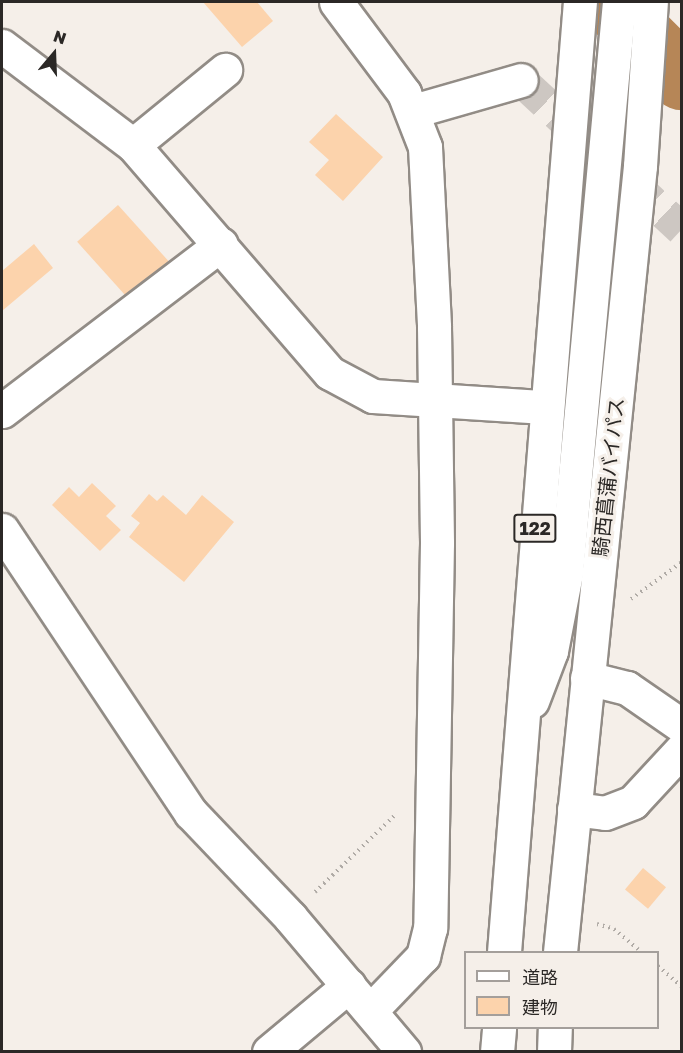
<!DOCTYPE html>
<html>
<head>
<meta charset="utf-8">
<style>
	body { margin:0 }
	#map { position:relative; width:683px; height:1053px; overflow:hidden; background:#f5efe9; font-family:"Golos Text","Noto Sans JP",sans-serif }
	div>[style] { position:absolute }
	.river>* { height:66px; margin:-33px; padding:0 33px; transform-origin:33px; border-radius:33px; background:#b68657 }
	.building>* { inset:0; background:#fcd3ac; transform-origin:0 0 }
	.minor-tunnel>* { height:33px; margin-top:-16.5px; transform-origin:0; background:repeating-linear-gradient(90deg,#cdc7c2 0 33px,transparent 0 49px) }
	.path>* { height:4px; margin-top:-2px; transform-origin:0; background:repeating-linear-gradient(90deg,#b0aba6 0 1.5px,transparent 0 6px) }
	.roads { filter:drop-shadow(2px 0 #928c86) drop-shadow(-2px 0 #928c86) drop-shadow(0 2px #928c86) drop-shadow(0 -2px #928c86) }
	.minor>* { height:33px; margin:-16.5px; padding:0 16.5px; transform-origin:16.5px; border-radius:16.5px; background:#fff }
	.highway>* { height:33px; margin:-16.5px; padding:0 16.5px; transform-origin:16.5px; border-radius:16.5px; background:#fff }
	span { translate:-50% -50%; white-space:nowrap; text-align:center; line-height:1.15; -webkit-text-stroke:6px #f5efe9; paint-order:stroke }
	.shield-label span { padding:2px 4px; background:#f5efe9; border:2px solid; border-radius:4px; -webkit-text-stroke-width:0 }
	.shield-label { font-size:18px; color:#2b2826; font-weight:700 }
	.street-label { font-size:20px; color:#2b2826 }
	.frame { position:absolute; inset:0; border:3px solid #2b2826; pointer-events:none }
	.legend { position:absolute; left:464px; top:951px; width:195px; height:78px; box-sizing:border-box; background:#f5efe9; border:2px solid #a49f9b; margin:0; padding:8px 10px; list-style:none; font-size:18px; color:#2b2826 }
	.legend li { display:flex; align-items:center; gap:12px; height:30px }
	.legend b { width:30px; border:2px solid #a49f9b }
	.north { position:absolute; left:24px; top:24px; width:60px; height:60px; -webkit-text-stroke:4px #f5efe9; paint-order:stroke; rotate:19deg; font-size:16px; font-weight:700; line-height:24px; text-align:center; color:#2b2826 }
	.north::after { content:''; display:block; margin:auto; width:21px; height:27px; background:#2b2826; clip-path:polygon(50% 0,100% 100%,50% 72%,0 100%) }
</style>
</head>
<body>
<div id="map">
	<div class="river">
		<i style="left:615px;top:2px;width:30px;rotate:56deg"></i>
		<i style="left:632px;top:27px;width:71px;rotate:45deg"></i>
	</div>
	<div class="building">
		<i style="clip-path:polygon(203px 2px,257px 2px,273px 21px,242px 47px)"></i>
		<i style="clip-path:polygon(336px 114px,383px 157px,343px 201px,315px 175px,329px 160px,309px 142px)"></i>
		<i style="left:118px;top:205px;width:81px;height:55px;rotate:48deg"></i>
		<i style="clip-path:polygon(34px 244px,53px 268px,2px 311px,2px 271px)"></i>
		<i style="clip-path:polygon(92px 483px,116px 506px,106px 516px,121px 530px,100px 551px,52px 505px,69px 487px,79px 497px)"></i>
		<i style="clip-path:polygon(149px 494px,157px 501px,163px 495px,186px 515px,202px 495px,234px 522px,184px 582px,129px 537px,140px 523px,131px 516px)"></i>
		<i style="left:643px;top:868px;width:30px;height:28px;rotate:40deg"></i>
	</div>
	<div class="minor-tunnel">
		<i style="left:521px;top:80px;width:219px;rotate:42.8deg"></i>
	</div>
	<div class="path">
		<i style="left:631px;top:599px;width:63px;rotate:-36deg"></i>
		<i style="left:315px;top:892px;width:112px;rotate:-43.9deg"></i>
		<i style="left:597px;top:924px;width:18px;rotate:16deg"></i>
		<i style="left:614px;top:929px;width:35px;rotate:40deg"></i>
		<i style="left:658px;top:966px;width:32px;rotate:41deg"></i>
	</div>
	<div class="roads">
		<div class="minor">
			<i style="left:336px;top:2px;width:114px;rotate:53.2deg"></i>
			<i style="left:404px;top:93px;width:58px;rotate:68.7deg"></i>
			<i style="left:425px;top:147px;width:180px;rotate:87.1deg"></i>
			<i style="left:434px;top:327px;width:216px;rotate:89.2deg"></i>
			<i style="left:437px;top:543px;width:385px;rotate:91deg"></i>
			<i style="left:430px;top:928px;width:29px;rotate:104deg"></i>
			<i style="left:423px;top:956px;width:76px;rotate:133.9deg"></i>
			<i style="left:2px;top:46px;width:164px;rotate:37.1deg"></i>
			<i style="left:133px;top:145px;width:301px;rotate:49.2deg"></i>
			<i style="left:330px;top:373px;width:49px;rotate:28.1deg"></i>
			<i style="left:373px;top:396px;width:172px;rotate:3.7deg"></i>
			<i style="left:413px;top:111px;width:112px;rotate:-16deg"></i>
			<i style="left:133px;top:145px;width:119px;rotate:-39.2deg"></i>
			<i style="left:2px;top:411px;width:275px;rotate:-37.3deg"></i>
			<i style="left:2px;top:530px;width:340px;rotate:56.3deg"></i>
			<i style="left:191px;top:813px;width:144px;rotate:46.4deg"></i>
			<i style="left:290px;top:917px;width:177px;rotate:49.8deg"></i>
			<i style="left:587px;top:678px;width:41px;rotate:14deg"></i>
			<i style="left:627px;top:688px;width:67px;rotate:34.6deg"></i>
			<i style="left:574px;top:809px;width:31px;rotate:7deg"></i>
			<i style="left:605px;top:813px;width:30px;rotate:-21deg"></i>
			<i style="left:633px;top:802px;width:72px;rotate:-47.2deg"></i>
			<i style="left:269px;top:1052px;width:104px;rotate:-39.9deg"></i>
		</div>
		<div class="highway">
			<i style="left:532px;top:701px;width:53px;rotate:-69.2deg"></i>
			<i style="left:551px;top:651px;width:79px;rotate:-79.1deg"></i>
			<i style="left:566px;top:573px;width:573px;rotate:-84.7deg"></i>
			<i style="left:504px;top:952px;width:953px;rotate:-85.43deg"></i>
			<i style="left:560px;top:952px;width:790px;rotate:-84.19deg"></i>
			<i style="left:640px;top:166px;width:164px;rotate:-86.2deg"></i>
			<i style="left:497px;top:1052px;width:24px;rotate:-85deg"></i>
			<i style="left:554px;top:1052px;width:24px;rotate:-88deg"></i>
		</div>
	</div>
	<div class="shield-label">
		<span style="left:535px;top:528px">122</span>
	</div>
	<div class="street-label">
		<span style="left:608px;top:477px;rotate:-84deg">騎西菖蒲バイパス</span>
	</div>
	<div class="frame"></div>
	<ul class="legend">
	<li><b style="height:8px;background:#fff"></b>道路</li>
	<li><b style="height:16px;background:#fcd3ac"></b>建物</li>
	</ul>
	<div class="north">N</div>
</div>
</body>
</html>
